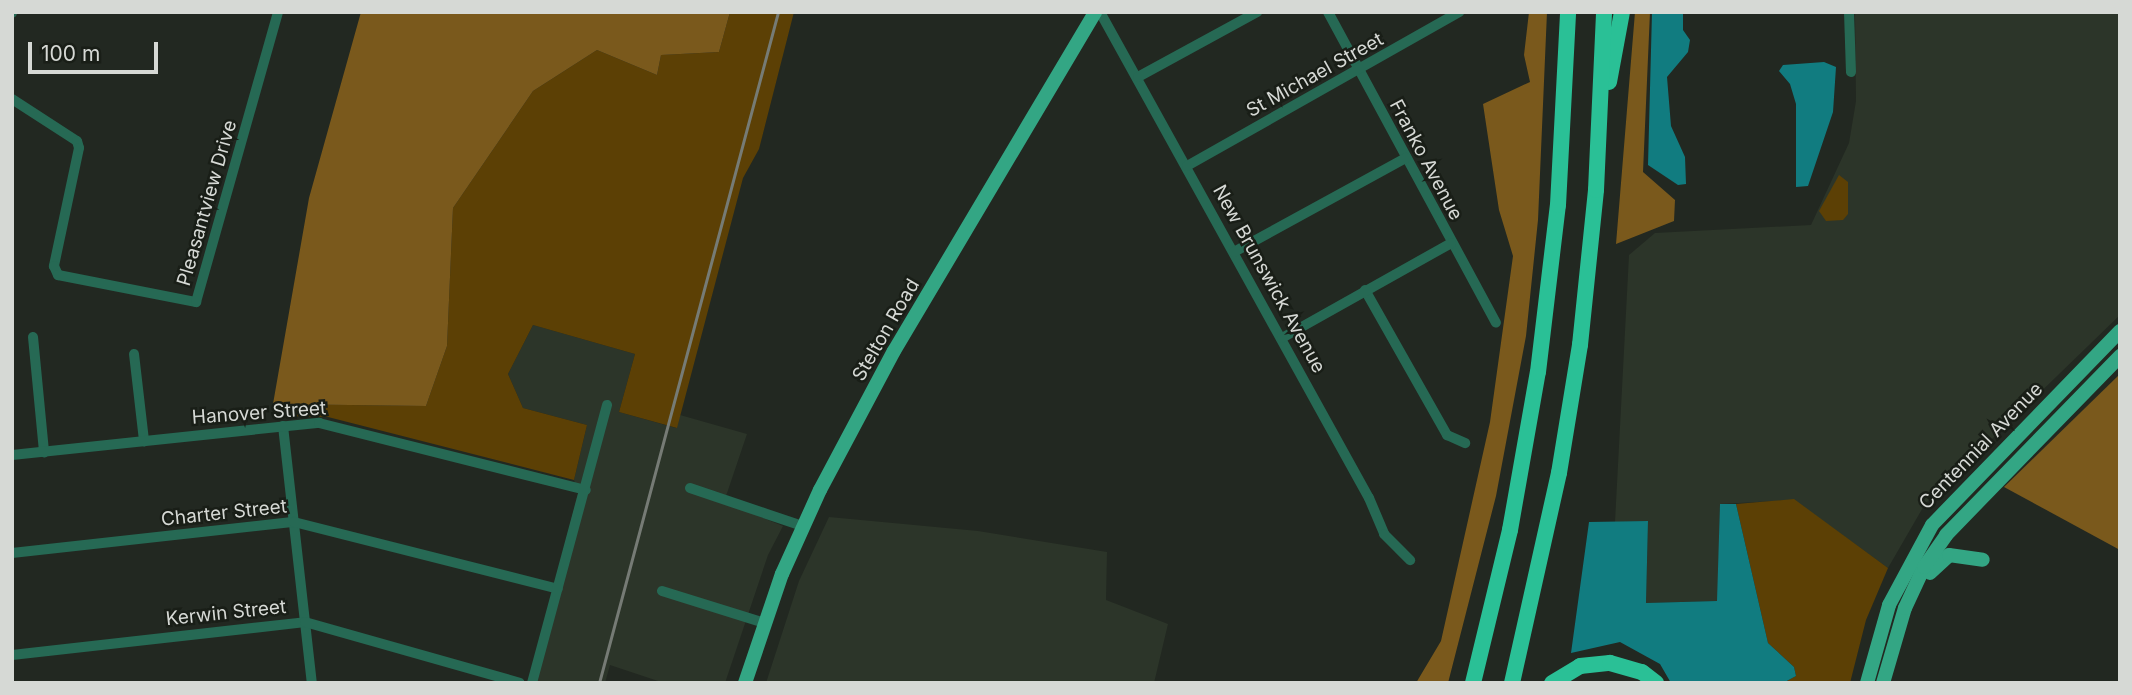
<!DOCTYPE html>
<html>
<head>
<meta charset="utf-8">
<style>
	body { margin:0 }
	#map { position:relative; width:2132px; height:695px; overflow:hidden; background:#222821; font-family:Inter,sans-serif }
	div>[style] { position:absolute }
	.built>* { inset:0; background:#2c3529 }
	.green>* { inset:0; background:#5c4005 }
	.forest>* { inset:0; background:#7a591c }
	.water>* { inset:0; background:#117c80 }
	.minor>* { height:10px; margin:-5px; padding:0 5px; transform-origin:5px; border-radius:5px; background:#266954 }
	.major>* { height:14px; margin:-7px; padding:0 7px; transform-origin:7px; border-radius:7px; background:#33a684 }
	.highway>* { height:16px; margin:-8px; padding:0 8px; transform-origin:8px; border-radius:8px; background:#2ac096 }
	.rail>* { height:2.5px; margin:-1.25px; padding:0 1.25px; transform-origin:1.25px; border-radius:1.25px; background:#767b75 }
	span { translate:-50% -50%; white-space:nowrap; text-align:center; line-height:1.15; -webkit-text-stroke:5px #191e17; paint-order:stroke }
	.street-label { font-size:19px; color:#d6d9d5 }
	.frame { position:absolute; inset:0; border:14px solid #d6d9d5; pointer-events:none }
	.scale { position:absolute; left:28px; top:42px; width:130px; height:32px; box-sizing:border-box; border:4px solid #d6d9d5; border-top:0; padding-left:9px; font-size:21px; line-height:24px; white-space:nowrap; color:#d6d9d5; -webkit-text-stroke:5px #191e17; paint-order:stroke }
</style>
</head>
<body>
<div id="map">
	<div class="built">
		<i style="clip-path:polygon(1855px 12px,2120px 12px,2120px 315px,1925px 504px,1888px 568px,1794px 500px,1720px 504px,1718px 601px,1646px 603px,1648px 521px,1615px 522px,1629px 255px,1655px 233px,1811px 225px,1849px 143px,1856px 101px)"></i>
		<i style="clip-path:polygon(533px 325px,635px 354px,619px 412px,676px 428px,680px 415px,747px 434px,724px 502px,783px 526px,768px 555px,725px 683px,664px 683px,610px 665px,605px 683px,529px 683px,578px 493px,574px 480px,587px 425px,523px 408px,508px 374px)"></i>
		<i style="clip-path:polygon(829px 517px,978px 531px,1107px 552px,1106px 600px,1168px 624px,1154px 683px,766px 683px,799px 581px)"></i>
	</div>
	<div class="green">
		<i style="clip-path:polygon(730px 12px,794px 12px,759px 149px,743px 178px,677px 428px,619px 412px,635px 354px,533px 325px,508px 374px,523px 408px,587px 425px,574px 480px,328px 417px,278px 416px,273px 404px,426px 406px,447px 346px,453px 208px,533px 91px,597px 50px,657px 75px,661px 55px,719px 52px)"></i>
		<i style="clip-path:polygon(1839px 175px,1848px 182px,1848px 214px,1843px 220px,1826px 221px,1819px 211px)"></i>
		<i style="clip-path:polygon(1794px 499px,1888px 568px,1866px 620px,1850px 683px,1783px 683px,1796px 676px,1794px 667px,1768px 643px,1736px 504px)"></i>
	</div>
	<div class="forest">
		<i style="clip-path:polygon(361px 12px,730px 12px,719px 52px,661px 55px,657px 75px,597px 50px,533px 91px,453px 208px,447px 346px,426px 406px,273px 404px,309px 198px)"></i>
		<i style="clip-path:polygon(1529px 12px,1547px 12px,1538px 220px,1526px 336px,1496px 496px,1448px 683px,1416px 683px,1441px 641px,1490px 422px,1513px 256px,1499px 210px,1483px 104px,1530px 82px,1524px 55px)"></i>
		<i style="clip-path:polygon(1635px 12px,1650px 12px,1643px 172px,1675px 200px,1674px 221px,1616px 244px)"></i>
		<i style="clip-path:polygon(2120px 374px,2120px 550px,2004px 487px)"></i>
	</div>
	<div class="water">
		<i style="clip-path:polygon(1652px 12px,1683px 12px,1683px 30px,1690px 40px,1688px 52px,1667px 77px,1671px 126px,1685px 157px,1686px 184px,1678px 185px,1648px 165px)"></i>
		<i style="clip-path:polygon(1824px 62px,1836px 67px,1833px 112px,1808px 186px,1796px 187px,1796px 104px,1790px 84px,1779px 71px,1783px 65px)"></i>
		<i style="clip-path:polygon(1720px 504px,1736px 504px,1768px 643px,1794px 667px,1796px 676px,1783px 683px,1671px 683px,1660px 664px,1620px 642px,1571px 653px,1589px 522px,1648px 521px,1646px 603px,1717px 601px)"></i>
	</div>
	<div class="minor">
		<i style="left:1100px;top:12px;width:555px;rotate:61.04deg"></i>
		<i style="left:1369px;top:498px;width:39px;rotate:67deg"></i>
		<i style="left:1384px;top:534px;width:37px;rotate:45deg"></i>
		<i style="left:1328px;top:12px;width:353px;rotate:61.6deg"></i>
		<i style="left:1849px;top:12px;width:60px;rotate:88.1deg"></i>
		<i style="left:12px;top:13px;width:1px;rotate:-90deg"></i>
		<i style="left:1138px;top:77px;width:136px;rotate:-28.6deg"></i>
		<i style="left:12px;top:99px;width:77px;rotate:32.9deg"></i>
		<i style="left:77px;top:141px;width:7px;rotate:74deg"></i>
		<i style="left:79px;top:148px;width:121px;rotate:102deg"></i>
		<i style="left:54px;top:266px;width:10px;rotate:66deg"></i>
		<i style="left:58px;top:275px;width:141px;rotate:11.1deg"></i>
		<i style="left:196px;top:302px;width:301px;rotate:-74.2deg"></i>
		<i style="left:1187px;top:166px;width:313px;rotate:-29.5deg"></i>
		<i style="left:1234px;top:252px;width:196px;rotate:-28.7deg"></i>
		<i style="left:1365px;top:290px;width:167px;rotate:60.5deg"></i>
		<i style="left:1447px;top:435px;width:20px;rotate:24deg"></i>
		<i style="left:33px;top:337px;width:116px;rotate:84.5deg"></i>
		<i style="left:1282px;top:338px;width:194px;rotate:-29.3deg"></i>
		<i style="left:134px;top:354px;width:88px;rotate:83.4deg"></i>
		<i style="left:283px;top:426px;width:259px;rotate:83.6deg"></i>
		<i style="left:12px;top:455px;width:309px;rotate:-6deg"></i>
		<i style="left:319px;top:423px;width:275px;rotate:14.1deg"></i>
		<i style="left:690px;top:488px;width:118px;rotate:18.7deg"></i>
		<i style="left:12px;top:553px;width:284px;rotate:-6.3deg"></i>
		<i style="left:294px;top:522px;width:272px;rotate:14.2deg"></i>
		<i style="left:662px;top:591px;width:108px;rotate:17.3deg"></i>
		<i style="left:12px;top:655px;width:295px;rotate:-6.4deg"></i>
		<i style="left:305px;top:622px;width:223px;rotate:15.8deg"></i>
		<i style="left:532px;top:683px;width:288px;rotate:-74.9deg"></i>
	</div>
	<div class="major">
		<i style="left:1930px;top:573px;width:26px;rotate:-43deg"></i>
		<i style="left:1949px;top:555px;width:34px;rotate:8deg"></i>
		<i style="left:745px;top:683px;width:115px;rotate:-71.3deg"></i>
		<i style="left:782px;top:574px;width:92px;rotate:-65.7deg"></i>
		<i style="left:820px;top:490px;width:157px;rotate:-62deg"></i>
		<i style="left:894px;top:351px;width:394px;rotate:-59.3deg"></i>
		<i style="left:1867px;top:683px;width:81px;rotate:-74.2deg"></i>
		<i style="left:1889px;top:605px;width:91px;rotate:-61.7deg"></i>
		<i style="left:1932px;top:525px;width:270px;rotate:-45.9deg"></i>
		<i style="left:1883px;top:683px;width:78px;rotate:-73.7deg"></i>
		<i style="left:1905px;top:608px;width:45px;rotate:-65.1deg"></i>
		<i style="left:1924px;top:567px;width:39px;rotate:-55deg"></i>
		<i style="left:1946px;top:535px;width:250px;rotate:-45.8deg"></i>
	</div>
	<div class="highway">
		<i style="left:1609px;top:82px;width:71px;rotate:-79.5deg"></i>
		<i style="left:1473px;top:683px;width:157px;rotate:-76.4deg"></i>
		<i style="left:1510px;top:530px;width:160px;rotate:-80deg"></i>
		<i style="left:1538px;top:372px;width:168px;rotate:-83.2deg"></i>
		<i style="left:1558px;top:205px;width:193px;rotate:-87deg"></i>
		<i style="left:1512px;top:683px;width:215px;rotate:-77.4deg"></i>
		<i style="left:1559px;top:473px;width:130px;rotate:-80.7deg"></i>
		<i style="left:1580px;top:345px;width:156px;rotate:-84.1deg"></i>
		<i style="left:1596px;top:190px;width:178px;rotate:-87.4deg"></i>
		<i style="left:1552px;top:683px;width:33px;rotate:-31deg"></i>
		<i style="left:1580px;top:666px;width:30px;rotate:-6deg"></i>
		<i style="left:1610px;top:663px;width:33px;rotate:16deg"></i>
		<i style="left:1642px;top:672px;width:18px;rotate:38deg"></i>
	</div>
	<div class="rail">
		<i style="left:599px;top:683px;width:694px;rotate:-75.06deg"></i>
	</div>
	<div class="street-label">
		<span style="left:1315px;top:75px;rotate:-29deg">St Michael Street</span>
		<span style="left:1426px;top:160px;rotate:62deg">Franko Avenue</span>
		<span style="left:207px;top:203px;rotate:-74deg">Pleasantview Drive</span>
		<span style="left:1269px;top:279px;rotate:61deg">New Brunswick Avenue</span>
		<span style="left:886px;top:330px;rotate:-60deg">Stelton Road</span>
		<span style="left:259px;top:413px;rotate:-4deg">Hanover Street</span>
		<span style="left:1981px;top:446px;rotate:-46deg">Centennial Avenue</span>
		<span style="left:224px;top:513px;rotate:-6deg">Charter Street</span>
		<span style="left:226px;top:613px;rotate:-6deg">Kerwin Street</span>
	</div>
	<div class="frame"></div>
	<div class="scale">100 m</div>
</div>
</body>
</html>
